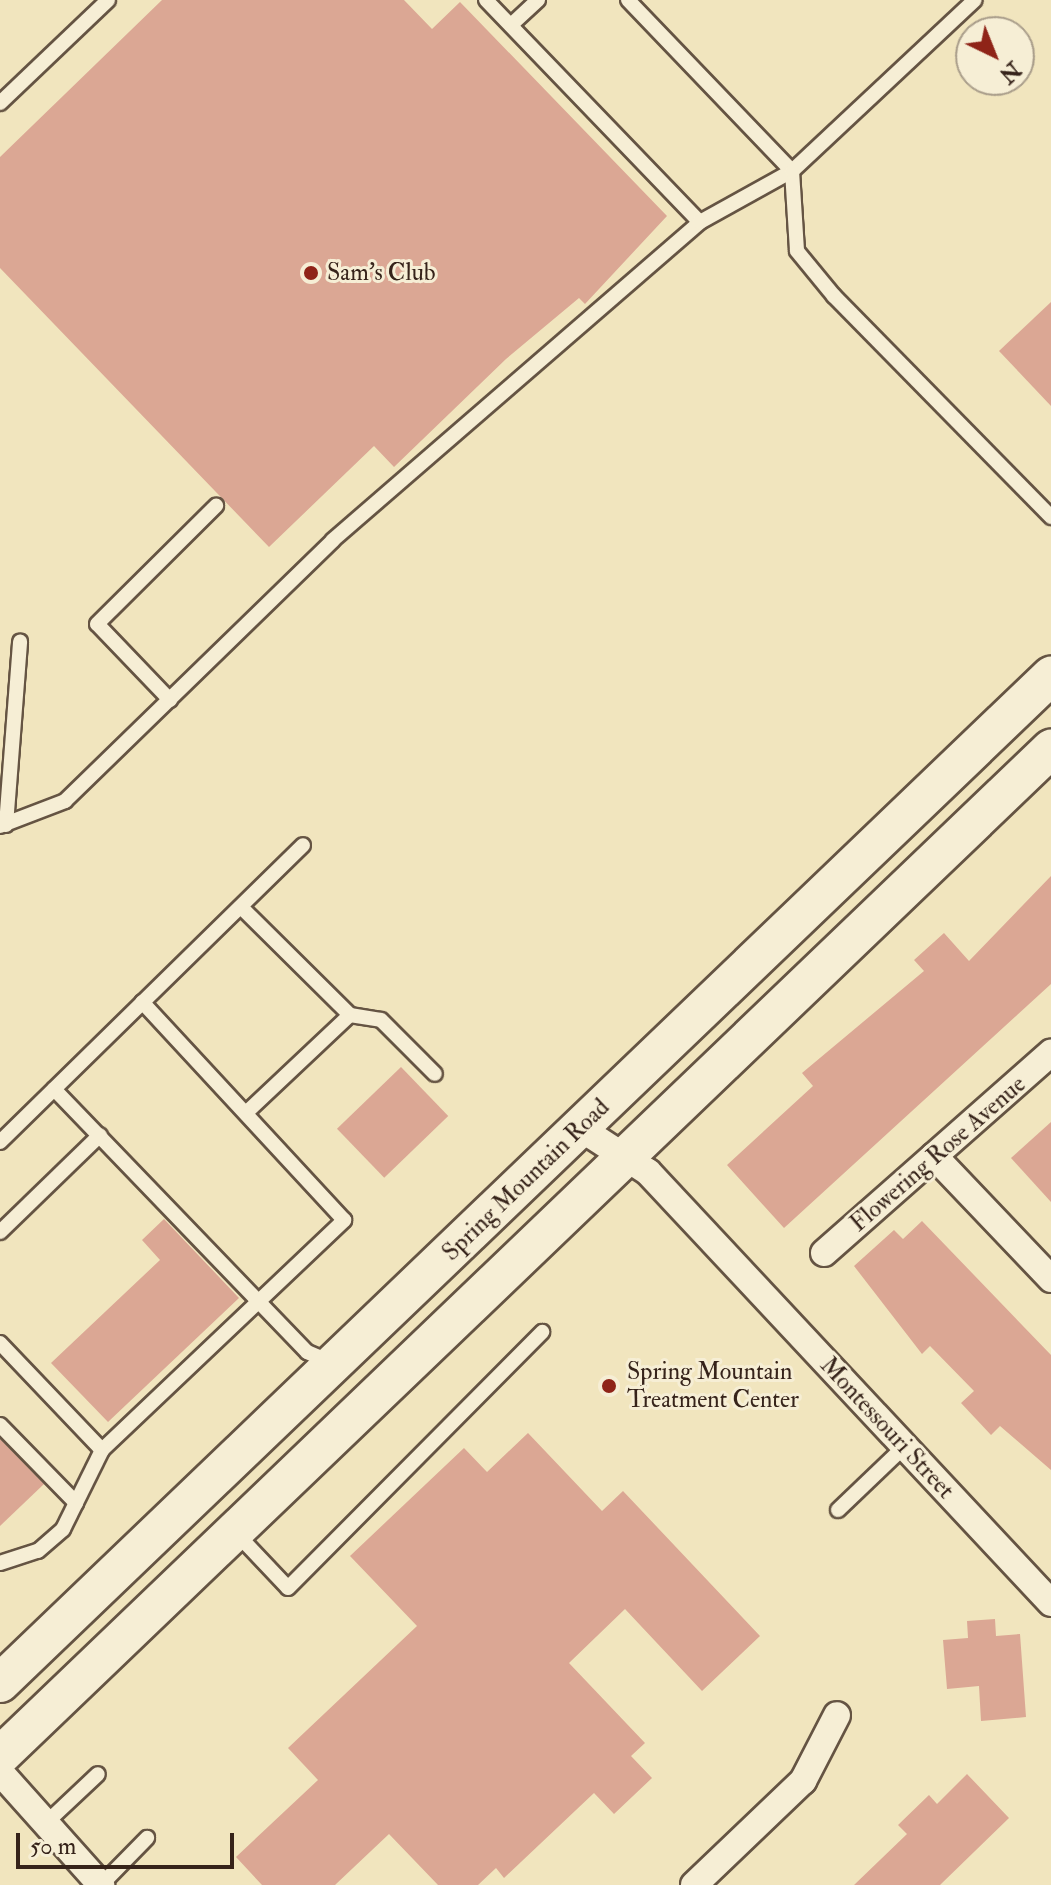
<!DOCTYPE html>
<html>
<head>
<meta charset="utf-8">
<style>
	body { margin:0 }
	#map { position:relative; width:1051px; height:1885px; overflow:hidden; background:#f1e5be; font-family:"IM FELL Double Pica",serif }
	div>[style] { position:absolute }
	.building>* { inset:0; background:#dba794; transform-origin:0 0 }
	.roads { filter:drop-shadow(2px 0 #655443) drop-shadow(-2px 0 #655443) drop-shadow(0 2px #655443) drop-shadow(0 -2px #655443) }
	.lane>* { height:14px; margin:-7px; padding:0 7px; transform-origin:7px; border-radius:7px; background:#f6eed5 }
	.street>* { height:26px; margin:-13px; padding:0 13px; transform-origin:13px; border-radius:13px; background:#f6eed5 }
	.secondary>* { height:38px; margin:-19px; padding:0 19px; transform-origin:19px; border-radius:19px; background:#f6eed5 }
	.dots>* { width:22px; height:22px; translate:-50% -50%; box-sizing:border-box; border:4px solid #f6eed5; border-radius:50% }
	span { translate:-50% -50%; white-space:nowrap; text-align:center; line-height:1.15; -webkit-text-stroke:6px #f6eed5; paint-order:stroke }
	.poi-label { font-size:24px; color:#36231a }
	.left { translate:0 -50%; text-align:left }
	.street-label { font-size:24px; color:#36231a }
	.north { position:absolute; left:955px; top:16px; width:80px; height:80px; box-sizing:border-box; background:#f6eed5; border:2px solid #a99d8a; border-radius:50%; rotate:137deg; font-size:22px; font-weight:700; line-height:32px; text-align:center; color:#36231a }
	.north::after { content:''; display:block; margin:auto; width:28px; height:36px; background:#8f2418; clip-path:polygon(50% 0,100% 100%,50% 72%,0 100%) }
	.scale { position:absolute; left:16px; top:1833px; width:218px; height:36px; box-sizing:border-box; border:4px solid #36231a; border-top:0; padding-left:10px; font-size:24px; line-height:28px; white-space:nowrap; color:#36231a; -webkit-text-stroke:6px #f6eed5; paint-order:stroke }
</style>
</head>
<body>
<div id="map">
	<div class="building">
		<i style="clip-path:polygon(162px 0,404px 0,432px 29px,460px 2px,667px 216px,585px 304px,579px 298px,506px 359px,394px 467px,374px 446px,269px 547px,0 268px,0 157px)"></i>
		<i style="clip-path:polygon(1051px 302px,1051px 406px,999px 351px)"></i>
		<i style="clip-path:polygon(1051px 876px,1051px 984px,784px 1228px,727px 1165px,813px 1086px,802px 1073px,924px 971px,914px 960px,944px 933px,969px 961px)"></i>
		<i style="left:401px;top:1067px;width:68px;height:89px;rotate:46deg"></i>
		<i style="clip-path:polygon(1051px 1122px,1051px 1202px,1011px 1158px)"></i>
		<i style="clip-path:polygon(164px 1219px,239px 1298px,108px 1422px,51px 1363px,160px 1260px,142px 1240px)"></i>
		<i style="clip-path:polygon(922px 1221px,1051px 1355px,1051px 1470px,1000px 1426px,991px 1435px,961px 1403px,974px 1391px,930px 1346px,922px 1354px,854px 1266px,894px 1230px,903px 1239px)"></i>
		<i style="clip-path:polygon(528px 1433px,602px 1511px,623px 1491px,760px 1636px,702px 1691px,625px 1609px,569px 1663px,645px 1743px,631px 1756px,652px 1778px,614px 1814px,594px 1793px,504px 1878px,496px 1868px,478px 1885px,438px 1885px,389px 1834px,335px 1885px,262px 1885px,236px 1857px,318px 1780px,288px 1748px,417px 1626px,350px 1556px,464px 1448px,487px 1472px)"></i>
		<i style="clip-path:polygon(0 1439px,44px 1484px,0 1526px)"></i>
		<i style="clip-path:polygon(995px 1619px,996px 1636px,1020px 1634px,1026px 1717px,981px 1721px,979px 1686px,947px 1689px,943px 1640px,968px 1638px,967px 1621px)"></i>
		<i style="clip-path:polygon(967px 1774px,1009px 1818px,940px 1885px,854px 1885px,907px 1834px,898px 1825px,929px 1795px,937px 1804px)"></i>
	</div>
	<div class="roads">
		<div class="lane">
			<i style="left:486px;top:0;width:308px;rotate:46.1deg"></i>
			<i style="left:628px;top:0;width:237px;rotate:46.2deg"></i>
			<i style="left:792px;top:171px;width:80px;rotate:86.4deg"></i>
			<i style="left:797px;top:251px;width:58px;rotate:50.6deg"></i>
			<i style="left:834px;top:296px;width:310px;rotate:45.5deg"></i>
			<i style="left:511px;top:25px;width:37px;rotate:-43deg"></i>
			<i style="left:0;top:103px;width:149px;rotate:-43.6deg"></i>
			<i style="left:170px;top:700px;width:105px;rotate:-133.8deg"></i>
			<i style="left:97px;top:624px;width:168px;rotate:-44.8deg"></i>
			<i style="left:6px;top:825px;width:184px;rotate:-85.6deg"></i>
			<i style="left:0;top:826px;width:70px;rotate:-21deg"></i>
			<i style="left:65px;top:801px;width:374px;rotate:-44.2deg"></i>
			<i style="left:333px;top:540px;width:486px;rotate:-40.9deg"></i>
			<i style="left:700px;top:222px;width:105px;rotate:-29deg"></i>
			<i style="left:792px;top:171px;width:250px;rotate:-43.1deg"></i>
			<i style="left:242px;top:908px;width:152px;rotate:44.7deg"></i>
			<i style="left:350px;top:1015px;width:31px;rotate:9deg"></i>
			<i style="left:381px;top:1020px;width:76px;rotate:45deg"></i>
			<i style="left:54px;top:1089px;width:365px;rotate:46.1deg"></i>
			<i style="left:307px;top:1352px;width:25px;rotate:23deg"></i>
			<i style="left:248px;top:1111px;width:140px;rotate:-43.3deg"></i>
			<i style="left:0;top:1142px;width:424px;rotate:-44.4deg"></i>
			<i style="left:0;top:1232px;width:139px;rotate:-44.1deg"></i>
			<i style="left:0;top:1343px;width:148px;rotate:46.4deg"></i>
			<i style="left:102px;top:1450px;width:334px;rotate:-43.5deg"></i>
			<i style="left:344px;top:1220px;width:297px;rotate:-132.8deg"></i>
			<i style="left:0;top:1425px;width:109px;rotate:45.7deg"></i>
			<i style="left:838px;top:1510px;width:93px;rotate:-43.7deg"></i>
			<i style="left:237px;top:1534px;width:74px;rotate:46.6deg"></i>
			<i style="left:288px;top:1588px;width:361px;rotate:-45.2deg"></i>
			<i style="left:0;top:1563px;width:40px;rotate:-18deg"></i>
			<i style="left:38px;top:1551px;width:33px;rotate:-41deg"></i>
			<i style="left:63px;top:1529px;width:88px;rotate:-63.7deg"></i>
			<i style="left:46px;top:1823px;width:71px;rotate:-43.3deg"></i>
			<i style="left:101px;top:1885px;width:66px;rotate:-45.6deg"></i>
		</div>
		<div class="street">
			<i style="left:580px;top:1128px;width:81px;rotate:32.9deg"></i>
			<i style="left:648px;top:1172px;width:590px;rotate:46.92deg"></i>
			<i style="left:934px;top:1156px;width:170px;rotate:46.4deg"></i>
			<i style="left:824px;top:1253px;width:303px;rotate:-41.4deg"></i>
			<i style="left:0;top:1772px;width:152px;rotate:48.2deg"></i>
			<i style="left:694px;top:1885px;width:151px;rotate:-43.7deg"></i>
			<i style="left:803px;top:1781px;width:74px;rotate:-62.7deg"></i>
		</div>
		<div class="secondary">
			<i style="left:0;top:1683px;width:1456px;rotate:-43.78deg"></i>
			<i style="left:0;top:1756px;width:1456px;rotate:-43.78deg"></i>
		</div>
	</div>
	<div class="dots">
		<i style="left:311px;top:273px;background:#8f2418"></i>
		<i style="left:609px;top:1386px;background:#8f2418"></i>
	</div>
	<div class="poi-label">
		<span class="left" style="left:327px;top:273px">Sam's Club</span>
		<span class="left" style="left:627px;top:1386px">Spring Mountain<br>Treatment Center</span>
	</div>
	<div class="street-label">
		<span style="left:938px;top:1154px;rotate:-41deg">Flowering Rose Avenue</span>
		<span style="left:526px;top:1180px;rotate:-44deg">Spring Mountain Road</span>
		<span style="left:887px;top:1428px;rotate:47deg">Montessouri Street</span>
	</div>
	<div class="north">N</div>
	<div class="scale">50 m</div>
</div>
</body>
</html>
